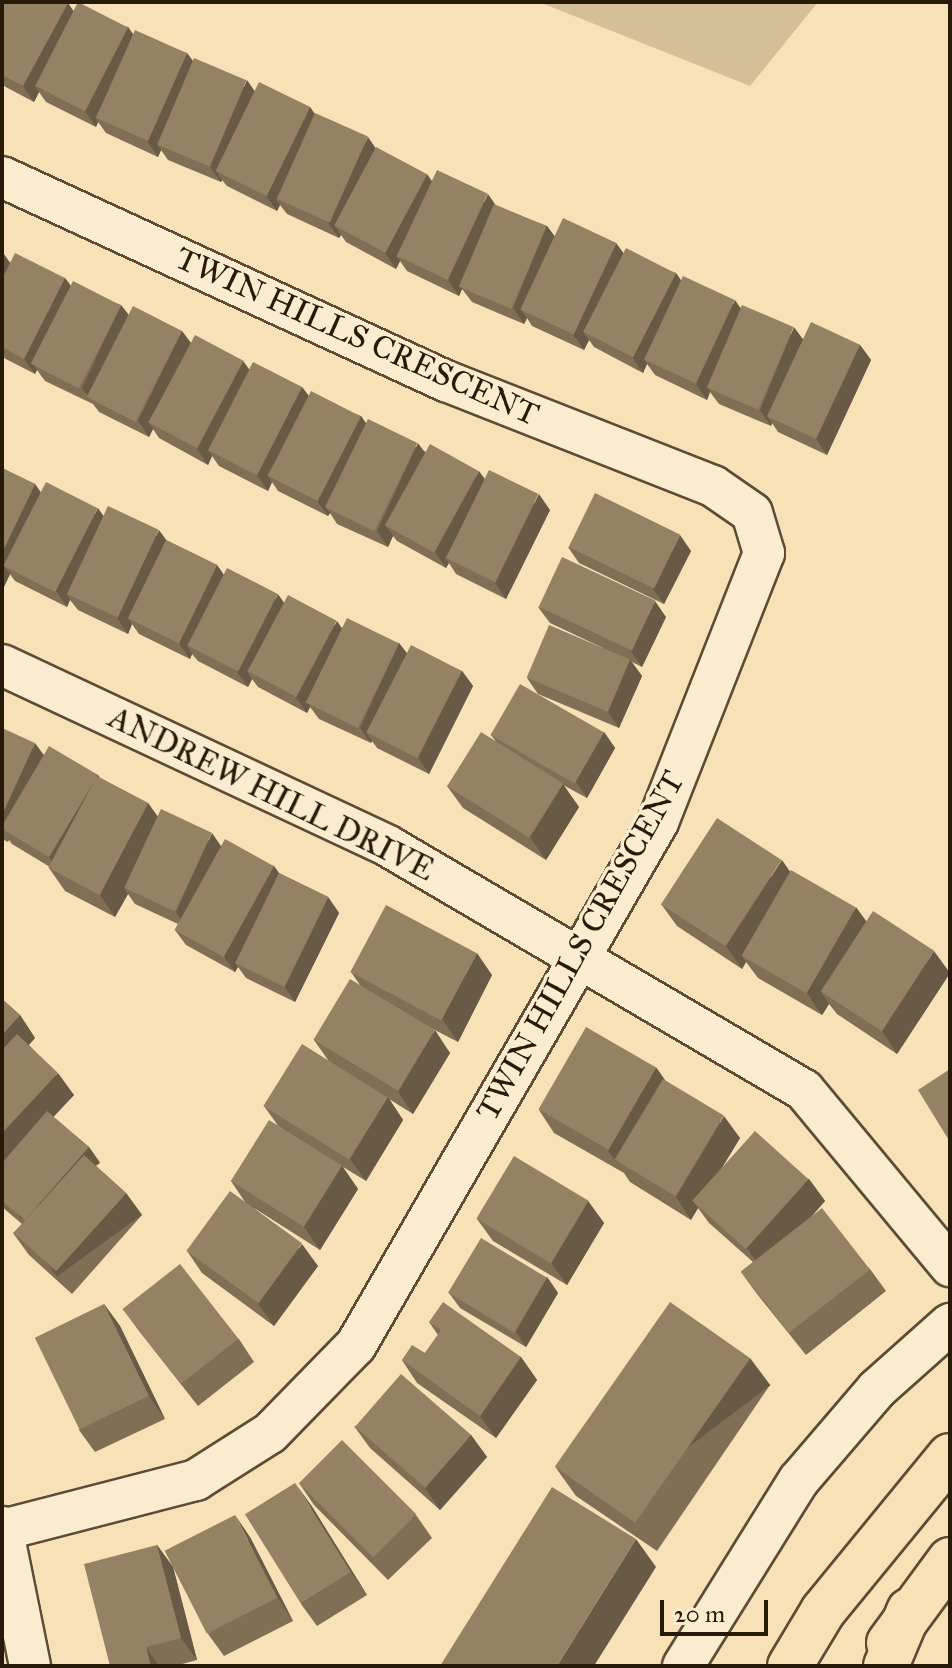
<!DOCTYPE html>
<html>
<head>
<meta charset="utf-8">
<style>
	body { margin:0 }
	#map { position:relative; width:952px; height:1668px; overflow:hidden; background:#f9e1b7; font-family:"IM FELL Great Primer",serif }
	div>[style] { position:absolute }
	.green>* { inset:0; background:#d5bf99 }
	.roads { filter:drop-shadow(2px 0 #5c4c34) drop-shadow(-2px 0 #5c4c34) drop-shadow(0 2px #5c4c34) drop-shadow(0 -2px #5c4c34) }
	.minor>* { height:40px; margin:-20px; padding:0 20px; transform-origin:20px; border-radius:20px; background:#fbecd0 }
	.major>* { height:44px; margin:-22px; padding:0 22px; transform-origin:22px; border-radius:22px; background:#f9e1b7 }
	.highway>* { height:44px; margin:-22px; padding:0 22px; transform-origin:22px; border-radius:22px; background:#f9e1b7 }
	.wall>* { inset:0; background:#806f55 }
	.shaded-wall>* { inset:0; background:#685a45; transform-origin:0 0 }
	.building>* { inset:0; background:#958163; transform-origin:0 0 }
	span { translate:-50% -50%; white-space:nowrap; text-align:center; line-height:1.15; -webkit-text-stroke:7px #fbecd0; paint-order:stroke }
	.street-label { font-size:32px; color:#281a09 }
	.frame { position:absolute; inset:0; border:4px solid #281a09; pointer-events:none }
	.scale { position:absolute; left:660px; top:1600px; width:108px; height:36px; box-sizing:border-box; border:4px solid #281a09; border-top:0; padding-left:10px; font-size:24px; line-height:28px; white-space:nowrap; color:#281a09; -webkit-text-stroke:6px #fbecd0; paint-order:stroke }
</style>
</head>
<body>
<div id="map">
	<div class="green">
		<i style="clip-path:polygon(539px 2px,818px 2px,750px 86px)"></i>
	</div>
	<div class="roads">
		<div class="minor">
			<i style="left:2px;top:177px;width:489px;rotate:24.7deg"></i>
			<i style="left:446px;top:381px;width:287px;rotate:21.5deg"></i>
			<i style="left:713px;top:486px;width:47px;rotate:34.7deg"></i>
			<i style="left:752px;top:513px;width:42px;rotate:73.3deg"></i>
			<i style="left:764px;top:553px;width:289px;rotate:111.5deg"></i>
			<i style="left:658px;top:822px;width:604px;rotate:120deg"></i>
			<i style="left:356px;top:1345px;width:123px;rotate:134.3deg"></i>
			<i style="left:270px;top:1433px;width:88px;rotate:147.6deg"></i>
			<i style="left:196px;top:1480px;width:199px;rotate:165.5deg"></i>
			<i style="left:2px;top:665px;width:426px;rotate:25.1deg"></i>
			<i style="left:388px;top:846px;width:482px;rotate:30.4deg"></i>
			<i style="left:804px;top:1090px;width:229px;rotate:50.3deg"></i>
			<i style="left:2px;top:1527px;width:142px;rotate:78.6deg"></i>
			<i style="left:683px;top:1666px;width:219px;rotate:-58.1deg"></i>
			<i style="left:799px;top:1480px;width:120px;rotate:-49.4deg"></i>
			<i style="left:877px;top:1389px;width:98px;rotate:-41.7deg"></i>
		</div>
		<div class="major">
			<i style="left:889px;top:1643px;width:103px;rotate:-53.7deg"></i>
			<i style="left:790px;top:1666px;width:64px;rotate:-59deg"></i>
			<i style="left:823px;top:1611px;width:200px;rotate:-50.7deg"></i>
		</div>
		<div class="highway">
			<i style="left:886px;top:1666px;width:60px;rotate:-67.3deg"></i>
		</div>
	</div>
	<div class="wall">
		<i style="clip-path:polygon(2px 2px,68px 3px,73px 11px,128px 27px,133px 34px,187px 53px,193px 61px,254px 92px,310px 107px,315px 114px,432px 181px,547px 226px,555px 237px,616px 243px,623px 253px,676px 273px,681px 281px,741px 308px,803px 340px,860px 345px,871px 360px,827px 455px,778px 432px,772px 423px,771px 426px,719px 404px,710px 392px,707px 400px,655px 375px,647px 364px,643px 373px,594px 347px,589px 340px,584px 350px,532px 326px,527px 318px,524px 324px,472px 302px,462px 289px,459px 296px,407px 271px,400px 261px,396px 269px,346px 242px,341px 235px,339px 238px,287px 214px,280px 205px,277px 211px,227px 186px,222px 180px,221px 182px,168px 160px,161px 150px,158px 157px,106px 133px,98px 122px,96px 127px,46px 102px,39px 92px,34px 102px,2px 85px)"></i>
		<i style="clip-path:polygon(2px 253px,10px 263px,65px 278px,71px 286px,121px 305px,129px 315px,182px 331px,191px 343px,243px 361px,249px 369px,302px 387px,309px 396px,361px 416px,366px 424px,550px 510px,506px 599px,456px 574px,449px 563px,446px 568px,397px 541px,393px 536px,388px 547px,337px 524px,330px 513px,328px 516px,278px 491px,272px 482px,268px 491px,219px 466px,212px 456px,208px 465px,159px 438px,153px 429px,149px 437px,99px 412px,93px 404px,45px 381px,37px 370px,35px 374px,2px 357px)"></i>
		<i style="clip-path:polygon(2px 468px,35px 484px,41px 493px,166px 540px,217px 565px,224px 575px,284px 603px,342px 628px,399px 643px,407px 653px,462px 671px,473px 686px,429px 774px,377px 748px,372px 741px,371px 743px,319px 719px,310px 707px,307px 713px,258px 687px,252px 679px,248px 687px,198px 661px,192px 654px,190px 659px,139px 634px,132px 624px,128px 634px,78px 610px,70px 600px,67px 607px,15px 581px,10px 574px,4px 587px,2px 586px)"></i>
		<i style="clip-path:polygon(568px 547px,691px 551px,664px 604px,579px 563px)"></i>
		<i style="clip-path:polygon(538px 607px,666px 617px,642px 667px,632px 662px,642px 676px,619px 728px,538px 694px,527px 678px,603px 648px,550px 623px)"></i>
		<i style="clip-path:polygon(2px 728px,44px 755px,98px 775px,100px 778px,148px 803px,157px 816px,221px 846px,274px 866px,279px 873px,328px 897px,339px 913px,295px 1002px,246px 978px,238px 967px,235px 972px,186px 945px,175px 930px,178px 924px,135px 904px,128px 894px,115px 917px,65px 891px,49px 868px,50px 867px,12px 844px,9px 840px,8px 842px,2px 839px)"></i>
		<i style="clip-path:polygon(604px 732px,615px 748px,587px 798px,563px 785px,579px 807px,546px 860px,463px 808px,447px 786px,497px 743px,491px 735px)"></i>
		<i style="clip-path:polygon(790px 872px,866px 922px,950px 973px,897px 1054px,837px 1014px,829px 1004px,822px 1015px,758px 978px,746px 962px,742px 969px,677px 926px,661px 904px)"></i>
		<i style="clip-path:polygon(351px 972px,492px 975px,458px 1042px,427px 1026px,450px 1053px,413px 1114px,389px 1099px,403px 1120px,366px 1181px,343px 1167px,358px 1189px,320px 1250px,254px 1208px,318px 1266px,274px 1326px,202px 1273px,187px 1251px,245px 1202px,231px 1181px,279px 1127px,264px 1106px,328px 1060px,314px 1040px,360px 985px)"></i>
		<i style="clip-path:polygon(2px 999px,20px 1015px,35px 1038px,29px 1045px,74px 1095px,53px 1117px,89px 1147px,100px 1163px,96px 1166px,126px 1193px,142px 1215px,72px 1294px,29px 1255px,13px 1233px,22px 1224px,2px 1207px)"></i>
		<i style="clip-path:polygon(666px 1081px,740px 1138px,721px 1169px,809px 1179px,825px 1201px,812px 1216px,870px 1269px,886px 1291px,806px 1355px,757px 1294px,741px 1272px,753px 1262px,709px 1223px,698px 1208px,691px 1220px,630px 1182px,624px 1173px,554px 1133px,539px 1110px)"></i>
		<i style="clip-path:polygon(588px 1201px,604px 1223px,567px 1285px,493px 1241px,477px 1219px)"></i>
		<i style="clip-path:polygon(547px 1277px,558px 1293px,526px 1347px,460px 1308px,449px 1293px)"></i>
		<i style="clip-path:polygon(104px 1304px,120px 1326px,165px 1419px,95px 1452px,79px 1430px)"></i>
		<i style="clip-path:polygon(123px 1309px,239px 1339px,254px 1362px,198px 1406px,139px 1331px)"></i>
		<i style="clip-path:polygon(429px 1322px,521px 1357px,537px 1380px,496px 1438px,417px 1383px,402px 1360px,425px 1353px,438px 1335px)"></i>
		<i style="clip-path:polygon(770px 1385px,657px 1551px,576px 1496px,556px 1468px)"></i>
		<i style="clip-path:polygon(354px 1426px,471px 1435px,487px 1457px,440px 1510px,370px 1448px)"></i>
		<i style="clip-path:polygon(299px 1483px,416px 1515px,432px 1538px,388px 1580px,314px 1505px)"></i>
		<i style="clip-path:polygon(311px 1505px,367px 1595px,317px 1626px,301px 1604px)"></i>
		<i style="clip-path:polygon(250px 1537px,293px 1621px,224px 1656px,208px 1634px)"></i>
		<i style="clip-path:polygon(157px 1545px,173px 1567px,197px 1660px,175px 1666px,110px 1666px)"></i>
	</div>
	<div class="shaded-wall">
		<i style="clip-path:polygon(68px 3px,79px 19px,35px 86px,39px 92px,34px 102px,23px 86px)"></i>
		<i style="clip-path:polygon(128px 27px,139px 43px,95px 117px,98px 122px,96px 127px,85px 111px)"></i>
		<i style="clip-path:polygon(187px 53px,198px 69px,157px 144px,161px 150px,158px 157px,147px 141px)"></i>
		<i style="clip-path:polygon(247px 80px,258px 96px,216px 171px,222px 180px,221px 182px,210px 167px)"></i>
		<i style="clip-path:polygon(310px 107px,320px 123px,276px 199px,280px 205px,277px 211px,266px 196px)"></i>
		<i style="clip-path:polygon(368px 137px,379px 153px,335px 226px,341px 235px,339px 238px,328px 223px)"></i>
		<i style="clip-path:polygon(427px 174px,438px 190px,396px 256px,400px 261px,396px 269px,385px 253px)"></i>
		<i style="clip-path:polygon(488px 194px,499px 210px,460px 287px,462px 289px,459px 296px,448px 280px)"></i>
		<i style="clip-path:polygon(547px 226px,558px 241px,521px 310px,527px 318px,524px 324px,513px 308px)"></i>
		<i style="clip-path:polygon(616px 243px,627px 258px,583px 332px,589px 340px,584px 350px,573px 334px)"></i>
		<i style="clip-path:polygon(4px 254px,15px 270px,2px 293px,2px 257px)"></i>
		<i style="clip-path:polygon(676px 273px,687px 289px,644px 359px,647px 364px,643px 373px,632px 357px)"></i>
		<i style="clip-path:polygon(65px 278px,76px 293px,34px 365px,37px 370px,35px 374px,24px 359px)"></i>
		<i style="clip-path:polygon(735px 300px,746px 316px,708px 388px,710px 392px,707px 400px,696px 384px)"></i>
		<i style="clip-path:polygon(121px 305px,132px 320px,88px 397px,93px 404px,82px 388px)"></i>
		<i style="clip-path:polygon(794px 327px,805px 342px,767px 416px,772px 423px,771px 426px,760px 410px)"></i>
		<i style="clip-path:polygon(182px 331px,193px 346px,148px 422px,153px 429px,149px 437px,138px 421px)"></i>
		<i style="clip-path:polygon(860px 345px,871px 360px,827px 455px,816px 439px)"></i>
		<i style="clip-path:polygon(243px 361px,254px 377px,208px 450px,212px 456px,208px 465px,197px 449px)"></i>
		<i style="clip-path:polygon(302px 387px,313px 402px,267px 475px,272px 482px,268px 491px,257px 475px)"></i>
		<i style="clip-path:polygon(361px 416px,372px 432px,326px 508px,330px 513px,328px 516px,317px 501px)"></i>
		<i style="clip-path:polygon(418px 443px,429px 458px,386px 526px,393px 536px,388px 547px,377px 531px)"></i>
		<i style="clip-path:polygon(479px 471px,490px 486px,445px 558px,449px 563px,446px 568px,435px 552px)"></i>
		<i style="clip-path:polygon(35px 484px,46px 500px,4px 566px,10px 574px,4px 587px,2px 584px,2px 553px)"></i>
		<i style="clip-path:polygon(539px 494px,550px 510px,506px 599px,495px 583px)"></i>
		<i style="clip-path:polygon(98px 508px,109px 524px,67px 594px,70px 600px,67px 607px,56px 591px)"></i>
		<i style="clip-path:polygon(159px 530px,170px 545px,128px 618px,132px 624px,128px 634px,117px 618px)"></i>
		<i style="clip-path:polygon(680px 535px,691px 551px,664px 604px,653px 589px)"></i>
		<i style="clip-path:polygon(217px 565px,228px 581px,187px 645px,192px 654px,190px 659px,179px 643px)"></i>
		<i style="clip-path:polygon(278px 594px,289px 610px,247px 671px,252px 679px,248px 687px,237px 672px)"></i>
		<i style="clip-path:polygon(655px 601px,666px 617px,642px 667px,631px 651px)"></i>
		<i style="clip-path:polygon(337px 621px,348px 637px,308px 704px,310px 707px,307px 713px,296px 698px)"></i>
		<i style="clip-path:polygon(399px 643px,410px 658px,366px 732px,372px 741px,371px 743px,360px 728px)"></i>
		<i style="clip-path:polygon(630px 660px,642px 676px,619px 728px,608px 712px)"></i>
		<i style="clip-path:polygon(462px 671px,473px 686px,429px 774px,418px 758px)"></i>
		<i style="clip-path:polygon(604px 732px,615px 748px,587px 798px,576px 782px)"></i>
		<i style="clip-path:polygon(35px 743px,46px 758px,2px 829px,2px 815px)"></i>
		<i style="clip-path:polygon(98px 775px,109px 791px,60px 873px,49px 857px)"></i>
		<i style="clip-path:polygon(563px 784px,579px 807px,546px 860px,530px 837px)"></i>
		<i style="clip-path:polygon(148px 803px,164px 825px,124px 888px,128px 894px,115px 917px,100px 895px)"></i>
		<i style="clip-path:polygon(212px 833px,223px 849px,187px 928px,176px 912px)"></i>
		<i style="clip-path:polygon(782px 860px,798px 883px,742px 956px,746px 962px,742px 969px,726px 946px)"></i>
		<i style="clip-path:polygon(274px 866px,285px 882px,235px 963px,238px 967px,235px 972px,224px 957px)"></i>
		<i style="clip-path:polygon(328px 897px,339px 913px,295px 1002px,284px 986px)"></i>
		<i style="clip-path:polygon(856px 907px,872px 929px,821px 992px,829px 1004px,822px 1015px,807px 993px)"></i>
		<i style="clip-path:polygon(934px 951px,950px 973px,897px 1054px,882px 1031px)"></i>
		<i style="clip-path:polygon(477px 953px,492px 975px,458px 1042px,442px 1019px)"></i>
		<i style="clip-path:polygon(20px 1015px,35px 1038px,2px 1074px,2px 1035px)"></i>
		<i style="clip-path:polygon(435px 1030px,450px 1053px,413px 1114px,398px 1092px)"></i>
		<i style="clip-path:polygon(656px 1067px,672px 1090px,615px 1160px,608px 1151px)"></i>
		<i style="clip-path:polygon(58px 1073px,74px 1095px,2px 1172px,2px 1133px)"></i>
		<i style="clip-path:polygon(388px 1097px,403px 1120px,366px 1181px,350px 1159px)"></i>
		<i style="clip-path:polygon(724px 1116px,740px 1138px,699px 1206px,693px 1201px,698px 1208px,691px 1220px,676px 1197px)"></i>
		<i style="left:89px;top:1147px;width:19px;height:97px;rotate:55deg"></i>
		<i style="clip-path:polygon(342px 1166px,358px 1189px,320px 1250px,304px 1227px)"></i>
		<i style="clip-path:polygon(809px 1179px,825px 1201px,763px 1271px,747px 1248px)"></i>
		<i style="left:126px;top:1193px;width:27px;height:105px;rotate:54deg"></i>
		<i style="clip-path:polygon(588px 1201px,604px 1223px,567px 1285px,551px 1263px)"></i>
		<i style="clip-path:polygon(302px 1244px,318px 1266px,274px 1326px,258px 1304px)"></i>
		<i style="clip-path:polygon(547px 1277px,558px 1293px,526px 1347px,516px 1332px)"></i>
		<i style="clip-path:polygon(104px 1304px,120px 1326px,165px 1419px,149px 1396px)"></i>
		<i style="clip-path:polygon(521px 1357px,537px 1380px,496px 1438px,480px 1416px)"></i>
		<i style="left:750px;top:1358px;width:34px;height:200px;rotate:53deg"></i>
		<i style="clip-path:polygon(471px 1435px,487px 1457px,440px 1510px,425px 1488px)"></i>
		<i style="clip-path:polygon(295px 1483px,311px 1505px,367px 1595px,351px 1572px)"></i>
		<i style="clip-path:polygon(235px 1515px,250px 1537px,293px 1621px,278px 1598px)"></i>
		<i style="clip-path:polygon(636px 1539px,656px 1567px,594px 1666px,557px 1666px)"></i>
		<i style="clip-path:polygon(157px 1545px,173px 1567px,197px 1660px,181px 1638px)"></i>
		<i style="clip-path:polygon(146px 1647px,159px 1666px,151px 1666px)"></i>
	</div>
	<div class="building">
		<i style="clip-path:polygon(4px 2px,68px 3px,23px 86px,2px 75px,2px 6px)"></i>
		<i style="left:78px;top:2px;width:56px;height:94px;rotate:27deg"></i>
		<i style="left:135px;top:30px;width:57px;height:96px;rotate:24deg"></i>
		<i style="left:194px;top:58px;width:57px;height:94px;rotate:23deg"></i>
		<i style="left:259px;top:82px;width:57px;height:99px;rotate:26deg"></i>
		<i style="left:315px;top:113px;width:58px;height:94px;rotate:24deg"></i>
		<i style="left:376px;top:147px;width:58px;height:89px;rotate:28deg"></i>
		<i style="left:437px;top:170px;width:56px;height:95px;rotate:25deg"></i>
		<i style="left:494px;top:204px;width:57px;height:90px;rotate:23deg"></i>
		<i style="left:563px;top:218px;width:59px;height:101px;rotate:25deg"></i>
		<i style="left:626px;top:248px;width:56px;height:94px;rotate:27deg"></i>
		<i style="clip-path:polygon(15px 253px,65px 278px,24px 359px,2px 347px,2px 279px)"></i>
		<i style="left:683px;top:276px;width:57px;height:92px;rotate:25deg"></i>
		<i style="left:73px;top:281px;width:54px;height:93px;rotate:27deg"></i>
		<i style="left:742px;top:305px;width:56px;height:90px;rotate:23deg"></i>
		<i style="left:133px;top:306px;width:55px;height:102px;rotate:27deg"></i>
		<i style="left:811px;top:322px;width:54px;height:104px;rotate:25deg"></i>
		<i style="left:195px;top:335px;width:55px;height:99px;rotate:28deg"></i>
		<i style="left:253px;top:362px;width:55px;height:99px;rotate:27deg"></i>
		<i style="left:311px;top:391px;width:56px;height:95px;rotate:27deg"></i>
		<i style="left:368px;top:419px;width:55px;height:98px;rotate:26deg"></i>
		<i style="left:430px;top:444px;width:56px;height:93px;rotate:29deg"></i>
		<i style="clip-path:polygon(2px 468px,35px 484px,2px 553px)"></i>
		<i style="left:489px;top:470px;width:55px;height:98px;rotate:26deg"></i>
		<i style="left:46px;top:482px;width:58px;height:94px;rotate:27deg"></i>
		<i style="left:595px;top:493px;width:95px;height:60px;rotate:26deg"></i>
		<i style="left:108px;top:506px;width:56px;height:97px;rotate:25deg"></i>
		<i style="left:166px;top:540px;width:57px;height:87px;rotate:26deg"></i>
		<i style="left:562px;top:557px;width:103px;height:55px;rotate:25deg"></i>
		<i style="left:227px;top:568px;width:57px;height:87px;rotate:27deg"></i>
		<i style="left:288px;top:595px;width:55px;height:86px;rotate:28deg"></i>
		<i style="left:347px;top:618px;width:58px;height:94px;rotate:26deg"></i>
		<i style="left:549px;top:625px;width:88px;height:57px;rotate:23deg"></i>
		<i style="left:411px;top:645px;width:57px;height:98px;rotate:27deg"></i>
		<i style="left:520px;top:684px;width:97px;height:59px;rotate:30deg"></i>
		<i style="clip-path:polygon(2px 728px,35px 743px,2px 815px)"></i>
		<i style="left:481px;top:732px;width:97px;height:64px;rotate:32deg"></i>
		<i style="clip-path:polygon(49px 746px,98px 775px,49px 857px,2px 829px,2px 826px)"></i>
		<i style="left:97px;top:776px;width:58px;height:104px;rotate:28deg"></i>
		<i style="left:161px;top:809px;width:56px;height:87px;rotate:25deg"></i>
		<i style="left:717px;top:818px;width:77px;height:103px;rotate:33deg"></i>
		<i style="left:225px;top:839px;width:56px;height:104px;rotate:29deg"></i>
		<i style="left:791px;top:870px;width:75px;height:99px;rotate:30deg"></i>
		<i style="left:279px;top:873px;width:55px;height:100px;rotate:26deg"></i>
		<i style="left:386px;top:905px;width:103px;height:76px;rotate:28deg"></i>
		<i style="left:873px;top:911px;width:73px;height:96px;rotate:33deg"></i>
		<i style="left:350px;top:979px;width:99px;height:71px;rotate:31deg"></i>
		<i style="clip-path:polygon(2px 999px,20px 1015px,2px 1035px)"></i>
		<i style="left:586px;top:1027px;width:81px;height:95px;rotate:30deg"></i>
		<i style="clip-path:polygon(17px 1034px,58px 1073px,2px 1133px,2px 1050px)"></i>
		<i style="left:302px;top:1044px;width:101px;height:73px;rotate:32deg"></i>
		<i style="clip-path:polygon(950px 1069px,950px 1142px,918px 1090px)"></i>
		<i style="left:663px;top:1079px;width:71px;height:94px;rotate:31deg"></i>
		<i style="clip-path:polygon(47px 1111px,89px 1147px,25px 1220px,2px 1201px,2px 1163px)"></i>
		<i style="left:269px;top:1120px;width:86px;height:72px;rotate:32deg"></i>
		<i style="left:755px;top:1131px;width:72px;height:94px;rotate:42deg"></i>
		<i style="left:84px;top:1155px;width:57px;height:105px;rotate:42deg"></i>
		<i style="left:514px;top:1156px;width:87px;height:73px;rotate:31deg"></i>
		<i style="left:230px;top:1191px;width:89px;height:74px;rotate:36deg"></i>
		<i style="left:822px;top:1208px;width:78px;height:103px;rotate:52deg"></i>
		<i style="left:481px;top:1238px;width:77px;height:64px;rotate:31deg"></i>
		<i style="left:180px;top:1264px;width:95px;height:73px;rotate:52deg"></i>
		<i style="clip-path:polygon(443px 1302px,521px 1357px,480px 1416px,402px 1360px,412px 1345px,425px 1353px,441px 1330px,429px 1322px)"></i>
		<i style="left:670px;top:1302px;width:98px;height:201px;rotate:35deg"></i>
		<i style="left:104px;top:1304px;width:102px;height:77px;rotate:64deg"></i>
		<i style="left:401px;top:1374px;width:93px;height:70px;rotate:41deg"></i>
		<i style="left:342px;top:1440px;width:105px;height:61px;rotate:45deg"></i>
		<i style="left:295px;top:1483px;width:105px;height:59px;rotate:58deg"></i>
		<i style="clip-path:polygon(552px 1487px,636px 1539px,557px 1666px,440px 1666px)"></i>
		<i style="left:235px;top:1515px;width:93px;height:79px;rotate:63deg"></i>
		<i style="clip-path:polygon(157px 1545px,181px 1638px,146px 1647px,151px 1666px,110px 1666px,84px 1564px)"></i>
	</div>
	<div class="street-label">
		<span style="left:357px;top:337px;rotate:24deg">TWIN HILLS CRESCENT</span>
		<span style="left:271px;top:794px;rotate:26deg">ANDREW HILL DRIVE</span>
		<span style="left:581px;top:946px;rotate:-61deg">TWIN HILLS CRESCENT</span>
	</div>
	<div class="frame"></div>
	<div class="scale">20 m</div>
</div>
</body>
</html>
